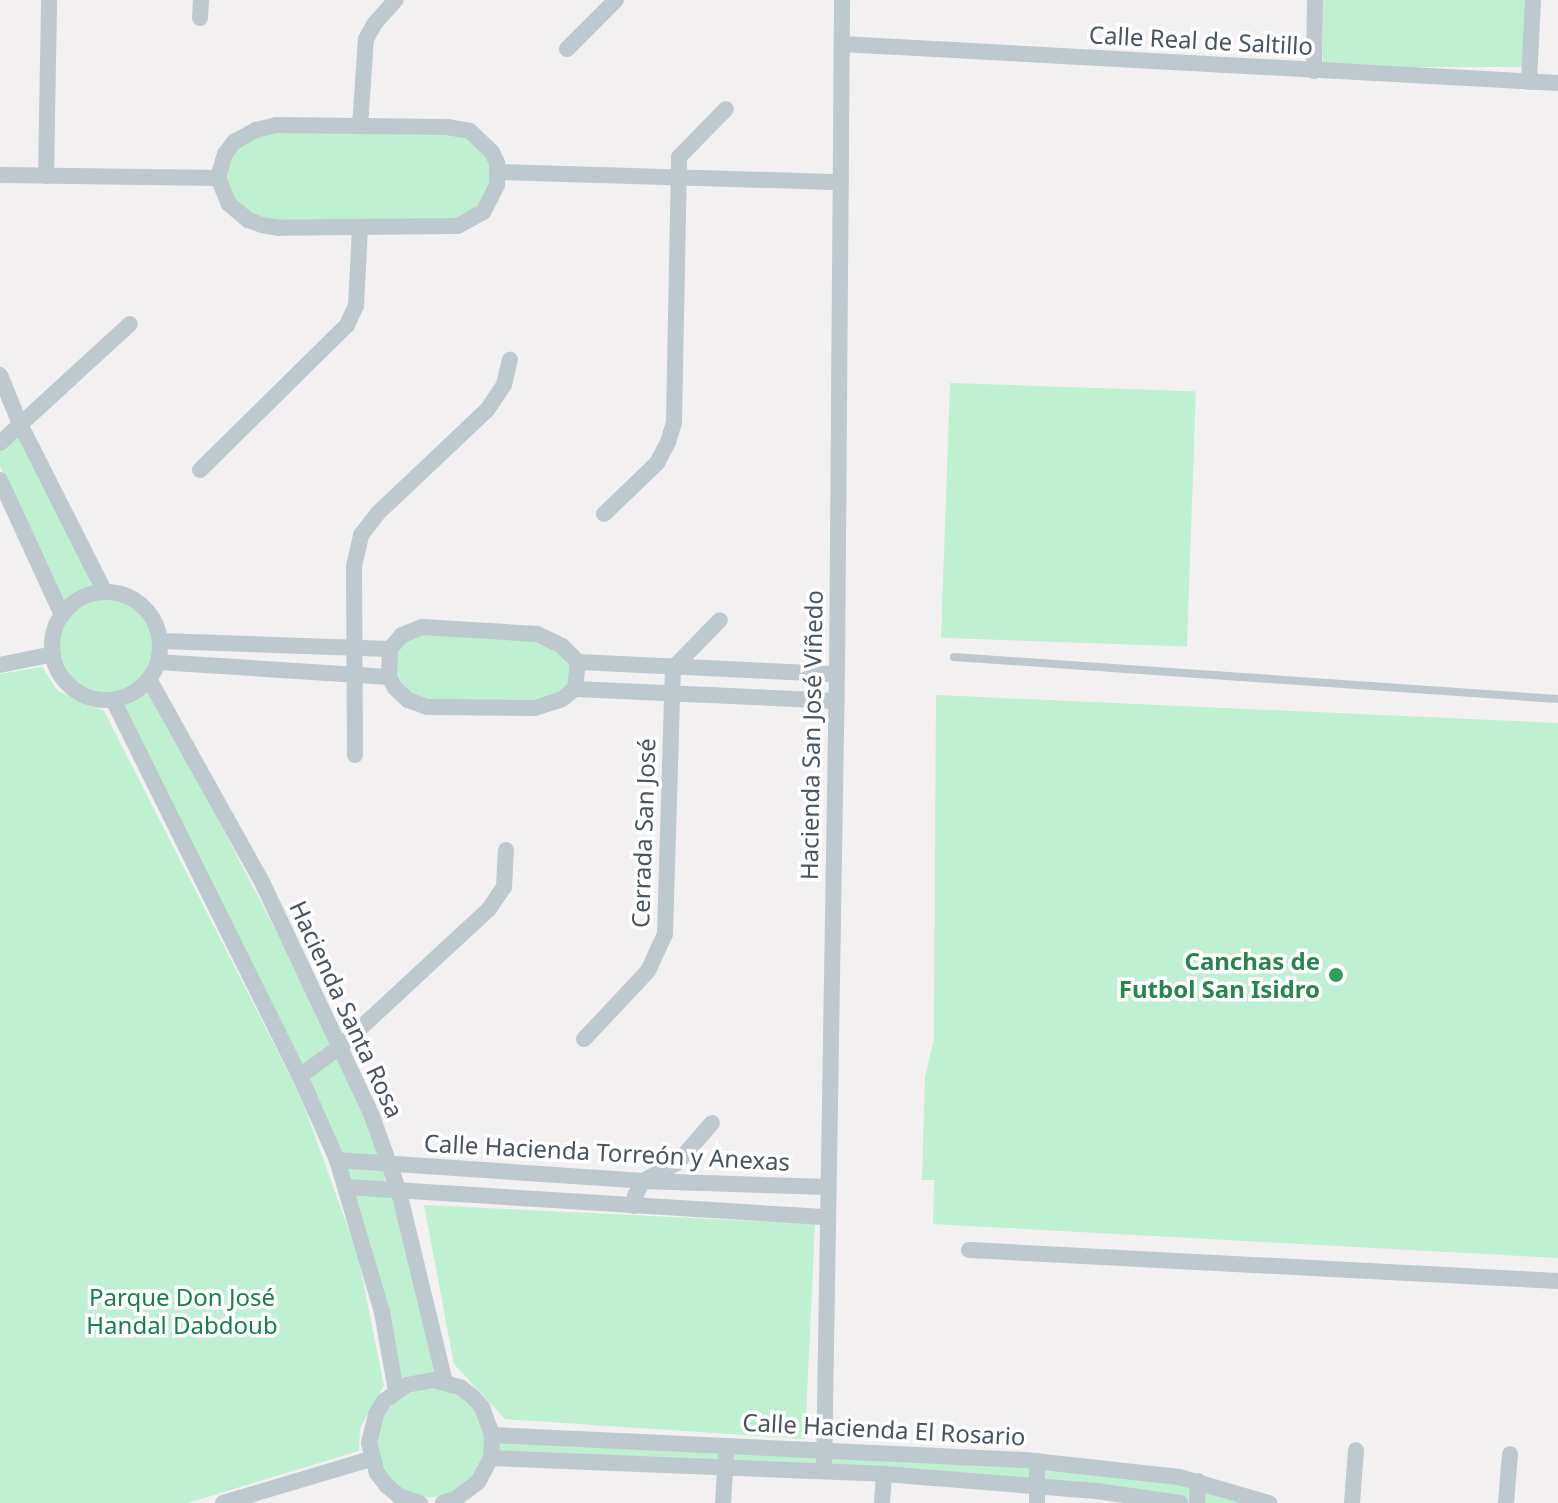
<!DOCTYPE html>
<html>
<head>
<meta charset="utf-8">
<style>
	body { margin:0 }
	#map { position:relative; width:1558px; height:1503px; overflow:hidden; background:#f2f0f0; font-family:"Noto Sans",sans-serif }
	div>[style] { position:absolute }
	.green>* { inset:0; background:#bef0d1; transform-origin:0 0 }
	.round { border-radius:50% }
	.service>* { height:8px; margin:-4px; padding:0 4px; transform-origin:4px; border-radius:4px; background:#bec8cf }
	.minor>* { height:16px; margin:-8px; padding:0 8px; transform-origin:8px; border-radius:8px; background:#bec8cf }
	.minor>.ring { margin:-8px; padding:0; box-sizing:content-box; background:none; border:16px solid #bec8cf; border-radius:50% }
	.dots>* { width:22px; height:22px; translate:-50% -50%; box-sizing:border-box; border:4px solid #fff; border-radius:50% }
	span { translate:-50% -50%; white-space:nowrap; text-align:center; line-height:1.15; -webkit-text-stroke:7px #fff; paint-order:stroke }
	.street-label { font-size:24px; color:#48545e }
	.leisure-label { font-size:24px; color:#27864d; font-weight:700 }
	.right { translate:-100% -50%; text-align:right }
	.park-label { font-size:24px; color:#16814a }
</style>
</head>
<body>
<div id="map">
	<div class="green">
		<i style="left:1323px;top:0;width:202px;height:67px"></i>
		<i style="clip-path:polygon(277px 129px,468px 135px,491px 161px,490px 195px,458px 222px,277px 225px,251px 219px,225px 189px,229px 155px,244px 140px)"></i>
		<i style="left:950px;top:383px;width:246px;height:255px;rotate:2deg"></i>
		<i style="clip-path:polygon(18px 431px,99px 588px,79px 594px,64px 608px,0 466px,0 449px)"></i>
		<i class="round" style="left:57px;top:599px;width:96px;height:96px"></i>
		<i style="clip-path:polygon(419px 631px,539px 639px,572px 663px,572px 681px,560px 694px,533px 706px,427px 704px,407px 696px,394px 678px,396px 651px)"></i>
		<i style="clip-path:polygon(42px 667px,58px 691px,104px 711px,301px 1097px,358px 1256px,384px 1386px,360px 1428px,359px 1451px,187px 1503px,0 1503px,0 674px)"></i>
		<i style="clip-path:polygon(149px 686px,339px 1053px,397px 1197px,440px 1378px,401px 1382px,354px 1195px,118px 703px,142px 694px)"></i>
		<i style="clip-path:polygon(936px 695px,1558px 723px,1558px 1258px,933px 1224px,934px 1180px,922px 1180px,925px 1077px,934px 1039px)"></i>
		<i style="clip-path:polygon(424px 1205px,815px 1224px,805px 1439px,505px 1419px,454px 1364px)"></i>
		<i class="round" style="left:377px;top:1389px;width:108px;height:108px"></i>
		<i style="clip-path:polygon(496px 1438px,1030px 1464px,1177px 1481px,1256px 1503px,1196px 1503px,1042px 1483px,497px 1455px)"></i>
	</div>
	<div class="service">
		<i style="left:954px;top:657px;width:605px;rotate:3.98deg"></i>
	</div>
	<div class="minor">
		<i style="left:200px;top:18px;width:18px;rotate:-87deg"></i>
		<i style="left:842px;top:44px;width:717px;rotate:3.12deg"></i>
		<i style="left:567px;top:49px;width:69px;rotate:-45deg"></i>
		<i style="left:1314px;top:71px;width:71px;rotate:-89.2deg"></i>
		<i style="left:1529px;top:82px;width:82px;rotate:-87.2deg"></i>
		<i style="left:276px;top:125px;width:171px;rotate:0.7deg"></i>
		<i style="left:447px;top:127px;width:23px;rotate:10deg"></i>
		<i style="left:470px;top:131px;width:30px;rotate:44deg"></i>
		<i style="left:492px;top:152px;width:12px;rotate:66deg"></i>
		<i style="left:497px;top:163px;width:22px;rotate:90deg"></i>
		<i style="left:497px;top:185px;width:30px;rotate:117deg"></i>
		<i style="left:483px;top:212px;width:29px;rotate:151deg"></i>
		<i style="left:458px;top:226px;width:179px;rotate:179.4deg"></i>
		<i style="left:279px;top:228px;width:17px;rotate:-170deg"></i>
		<i style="left:262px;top:225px;width:15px;rotate:-160deg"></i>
		<i style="left:248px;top:220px;width:25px;rotate:-140deg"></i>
		<i style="left:229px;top:204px;width:28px;rotate:-113deg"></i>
		<i style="left:218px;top:178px;width:25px;rotate:-74deg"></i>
		<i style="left:225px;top:154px;width:15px;rotate:-53deg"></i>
		<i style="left:234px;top:142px;width:25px;rotate:-29deg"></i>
		<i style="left:256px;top:130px;width:21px;rotate:-14deg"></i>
		<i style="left:360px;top:126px;width:87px;rotate:-86.1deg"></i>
		<i style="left:366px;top:39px;width:18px;rotate:-61deg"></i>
		<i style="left:375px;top:23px;width:31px;rotate:-48deg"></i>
		<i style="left:498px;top:172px;width:343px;rotate:1.7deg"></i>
		<i style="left:0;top:175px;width:218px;rotate:0.8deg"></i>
		<i style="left:46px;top:176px;width:176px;rotate:-89deg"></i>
		<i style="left:0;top:375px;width:53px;rotate:67.8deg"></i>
		<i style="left:20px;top:424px;width:188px;rotate:63.2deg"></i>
		<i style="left:0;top:443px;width:176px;rotate:-42.5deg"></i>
		<i style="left:200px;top:470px;width:206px;rotate:-44.6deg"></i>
		<i style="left:347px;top:325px;width:21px;rotate:-65deg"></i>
		<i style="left:356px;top:306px;width:79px;rotate:-87.1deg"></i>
		<i style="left:0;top:480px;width:149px;rotate:65.3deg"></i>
		<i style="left:604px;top:514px;width:74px;rotate:-43.9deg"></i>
		<i style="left:657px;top:463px;width:24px;rotate:-62deg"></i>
		<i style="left:668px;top:442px;width:21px;rotate:-73deg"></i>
		<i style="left:674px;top:422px;width:265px;rotate:-88.9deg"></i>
		<i style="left:679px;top:157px;width:67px;rotate:-45.6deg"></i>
		<i class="ring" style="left:52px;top:592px;width:92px;height:92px"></i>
		<i style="left:160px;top:641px;width:230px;rotate:2deg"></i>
		<i style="left:158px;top:662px;width:231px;rotate:3.7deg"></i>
		<i style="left:578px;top:662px;width:259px;rotate:2.7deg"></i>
		<i style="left:0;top:665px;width:54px;rotate:-11.7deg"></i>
		<i style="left:149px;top:679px;width:235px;rotate:60.9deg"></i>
		<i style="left:263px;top:884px;width:256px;rotate:64.8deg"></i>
		<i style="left:372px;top:1116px;width:81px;rotate:70.4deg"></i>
		<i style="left:399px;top:1192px;width:195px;rotate:76.4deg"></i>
		<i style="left:575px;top:689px;width:27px;rotate:-84deg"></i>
		<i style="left:578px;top:662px;width:23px;rotate:-135deg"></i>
		<i style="left:562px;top:646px;width:28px;rotate:-154deg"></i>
		<i style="left:537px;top:634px;width:115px;rotate:-176.5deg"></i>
		<i style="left:422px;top:627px;width:22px;rotate:158deg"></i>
		<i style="left:402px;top:635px;width:18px;rotate:131deg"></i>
		<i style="left:390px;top:649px;width:28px;rotate:92deg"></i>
		<i style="left:389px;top:677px;width:13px;rotate:61deg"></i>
		<i style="left:395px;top:688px;width:18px;rotate:43deg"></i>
		<i style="left:408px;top:700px;width:20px;rotate:20deg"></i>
		<i style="left:427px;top:707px;width:108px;rotate:0.5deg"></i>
		<i style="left:535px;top:708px;width:28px;rotate:-18deg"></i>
		<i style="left:562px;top:699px;width:16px;rotate:-38deg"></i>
		<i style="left:575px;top:689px;width:262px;rotate:2.6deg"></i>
		<i style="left:113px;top:700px;width:420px;rotate:63.6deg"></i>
		<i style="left:300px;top:1076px;width:92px;rotate:66.2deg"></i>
		<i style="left:337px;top:1160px;width:159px;rotate:73.5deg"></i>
		<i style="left:382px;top:1312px;width:80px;rotate:80deg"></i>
		<i style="left:355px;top:755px;width:189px;rotate:-90.3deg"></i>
		<i style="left:354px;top:566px;width:32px;rotate:-77deg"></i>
		<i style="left:361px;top:535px;width:28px;rotate:-52deg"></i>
		<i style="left:378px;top:513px;width:150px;rotate:-43.4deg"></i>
		<i style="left:487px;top:410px;width:30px;rotate:-56deg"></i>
		<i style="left:504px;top:385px;width:26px;rotate:-77deg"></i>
		<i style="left:584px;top:1039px;width:93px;rotate:-46.7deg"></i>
		<i style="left:648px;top:971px;width:41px;rotate:-65.3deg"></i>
		<i style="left:665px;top:934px;width:266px;rotate:-88.3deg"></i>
		<i style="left:673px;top:668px;width:67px;rotate:-45.6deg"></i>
		<i style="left:300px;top:1076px;width:51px;rotate:-36.2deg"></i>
		<i style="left:341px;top:1046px;width:202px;rotate:-42.8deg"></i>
		<i style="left:489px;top:909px;width:27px;rotate:-56deg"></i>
		<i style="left:504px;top:887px;width:37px;rotate:-87deg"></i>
		<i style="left:337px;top:1160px;width:307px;rotate:3.9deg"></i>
		<i style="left:643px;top:1181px;width:184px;rotate:1.9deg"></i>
		<i style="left:346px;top:1187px;width:482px;rotate:3.6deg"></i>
		<i style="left:634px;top:1206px;width:10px;rotate:-84deg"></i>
		<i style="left:635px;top:1196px;width:17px;rotate:-62deg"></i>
		<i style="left:643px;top:1181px;width:38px;rotate:-28deg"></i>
		<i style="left:677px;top:1163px;width:53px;rotate:-48.8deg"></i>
		<i style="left:969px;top:1250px;width:590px;rotate:3.01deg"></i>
		<i style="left:492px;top:1435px;width:534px;rotate:2.69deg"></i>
		<i style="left:1025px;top:1460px;width:155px;rotate:6.3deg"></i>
		<i style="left:1179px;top:1477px;width:94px;rotate:16.1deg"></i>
		<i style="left:491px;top:1458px;width:393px;rotate:2.3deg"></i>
		<i style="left:884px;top:1474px;width:213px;rotate:4.6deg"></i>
		<i style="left:1096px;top:1491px;width:85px;rotate:8.1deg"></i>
		<i style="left:1037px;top:1461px;width:42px;rotate:90deg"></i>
		<i style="left:824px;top:1471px;width:797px;rotate:-89.07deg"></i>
		<i style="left:837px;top:674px;width:674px;rotate:-89.57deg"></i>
		<i style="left:223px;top:1503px;width:154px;rotate:-16.6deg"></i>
		<i style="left:420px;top:1503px;width:22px;rotate:-162deg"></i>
		<i style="left:399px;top:1496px;width:16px;rotate:-140deg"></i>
		<i style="left:387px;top:1486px;width:16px;rotate:-128deg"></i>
		<i style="left:377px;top:1473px;width:31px;rotate:-105deg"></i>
		<i style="left:369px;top:1443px;width:30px;rotate:-76deg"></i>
		<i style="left:376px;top:1414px;width:15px;rotate:-58deg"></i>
		<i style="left:384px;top:1401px;width:28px;rotate:-35deg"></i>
		<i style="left:407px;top:1385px;width:26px;rotate:-11deg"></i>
		<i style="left:433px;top:1380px;width:28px;rotate:15deg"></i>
		<i style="left:460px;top:1387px;width:15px;rotate:37deg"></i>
		<i style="left:472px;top:1396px;width:15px;rotate:48deg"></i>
		<i style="left:482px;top:1407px;width:30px;rotate:70deg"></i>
		<i style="left:492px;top:1435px;width:23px;rotate:92deg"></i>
		<i style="left:491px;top:1458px;width:27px;rotate:118deg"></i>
		<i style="left:478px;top:1482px;width:26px;rotate:143deg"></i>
		<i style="left:457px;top:1498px;width:15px;rotate:160deg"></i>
		<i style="left:723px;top:1503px;width:48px;rotate:-86.4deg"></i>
		<i style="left:882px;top:1503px;width:29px;rotate:-86deg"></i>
		<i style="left:1197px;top:1503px;width:22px;rotate:-87deg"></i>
		<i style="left:1352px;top:1503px;width:53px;rotate:-85.7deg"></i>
		<i style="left:1506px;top:1503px;width:49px;rotate:-85.3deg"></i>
	</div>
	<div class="dots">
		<i style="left:1336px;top:975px;background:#2e9e5b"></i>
	</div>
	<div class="street-label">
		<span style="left:1201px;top:40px;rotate:3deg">Calle Real de Saltillo</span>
		<span style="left:811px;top:735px;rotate:-89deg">Hacienda San José Viñedo</span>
		<span style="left:643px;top:833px;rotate:-88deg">Cerrada San José</span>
		<span style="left:347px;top:1009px;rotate:65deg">Hacienda Santa Rosa</span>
		<span style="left:607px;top:1152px;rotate:3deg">Calle Hacienda Torreón y Anexas</span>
		<span style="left:884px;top:1429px;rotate:3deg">Calle Hacienda El Rosario</span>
	</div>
	<div class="leisure-label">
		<span class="right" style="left:1320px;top:975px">Canchas de<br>Futbol San Isidro</span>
	</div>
	<div class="park-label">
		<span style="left:182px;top:1311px">Parque Don José<br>Handal Dabdoub</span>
	</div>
</div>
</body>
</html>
